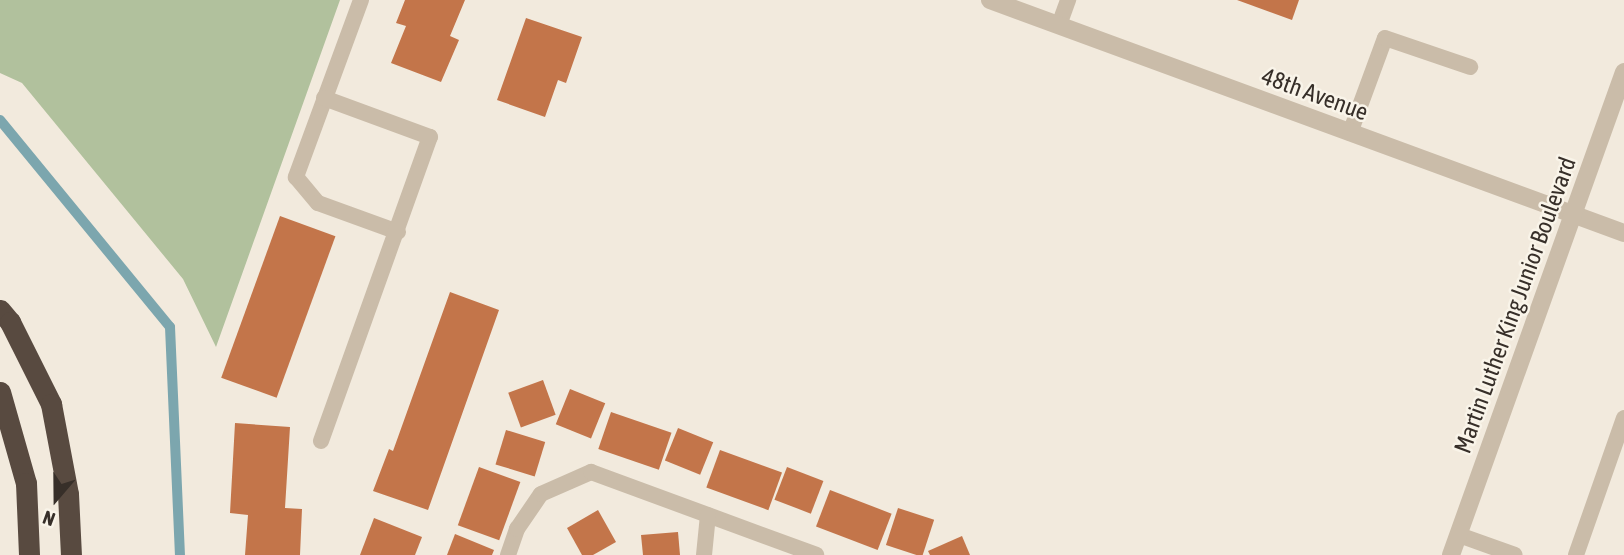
<!DOCTYPE html>
<html>
<head>
<meta charset="utf-8">
<style>
	body { margin:0 }
	#map { position:relative; width:1624px; height:555px; overflow:hidden; background:#f2eadd; font-family:"Asap Condensed",sans-serif }
	div>[style] { position:absolute }
	.green>* { inset:0; background:#b1c19d }
	.stream>* { height:10px; margin:-5px; padding:0 5px; transform-origin:5px; border-radius:5px; background:#7ca6ae }
	.building>* { inset:0; background:#c3754a; transform-origin:0 0 }
	.service>* { height:16px; margin:-8px; padding:0 8px; transform-origin:8px; border-radius:8px; background:#cabca9 }
	.minor>* { height:18px; margin:-9px; padding:0 9px; transform-origin:9px; border-radius:9px; background:#cabca9 }
	.tertiary>* { height:18px; margin:-9px; padding:0 9px; transform-origin:9px; border-radius:9px; background:#cabca9 }
	.motorway>* { height:21px; margin:-10.5px; padding:0 10.5px; transform-origin:10.5px; border-radius:10.5px; background:#584a40 }
	span { translate:-50% -50%; white-space:nowrap; text-align:center; line-height:1.15; -webkit-text-stroke:5px #f9f4e9; paint-order:stroke }
	.street-label { font-size:24px; color:#372f29 }
	.north { position:absolute; left:21px; top:464px; width:70px; height:70px; -webkit-text-stroke:5px #f9f4e9; paint-order:stroke; rotate:200deg; font-size:19px; font-weight:700; line-height:28px; text-align:center; color:#372f29 }
	.north::after { content:''; display:block; margin:auto; width:24px; height:32px; background:#372f29; clip-path:polygon(50% 0,100% 100%,50% 72%,0 100%) }
</style>
</head>
<body>
<div id="map">
	<div class="green">
		<i style="clip-path:polygon(0 0,340px 0,216px 347px,183px 279px,22px 83px,0 73px)"></i>
	</div>
	<div class="stream">
		<i style="left:0;top:120px;width:268px;rotate:50.6deg"></i>
		<i style="left:170px;top:327px;width:228px;rotate:87.5deg"></i>
	</div>
	<div class="building">
		<i style="clip-path:polygon(405px 0,465px 0,450px 36px,459px 40px,441px 82px,391px 63px,406px 26px,396px 23px)"></i>
		<i style="clip-path:polygon(1237px 0,1299px 0,1292px 20px)"></i>
		<i style="clip-path:polygon(526px 18px,582px 37px,566px 83px,558px 80px,545px 117px,497px 100px)"></i>
		<i style="left:280px;top:216px;width:59px;height:172px;rotate:20deg"></i>
		<i style="clip-path:polygon(450px 292px,499px 310px,428px 510px,373px 491px,389px 449px,393px 451px)"></i>
		<i style="left:543px;top:380px;width:37px;height:37px;rotate:70deg"></i>
		<i style="left:570px;top:389px;width:38px;height:38px;rotate:22deg"></i>
		<i style="left:611px;top:412px;width:64px;height:39px;rotate:19deg"></i>
		<i style="clip-path:polygon(235px 423px,290px 427px,285px 508px,302px 509px,300px 555px,245px 555px,248px 515px,230px 513px)"></i>
		<i style="left:678px;top:428px;width:38px;height:35px;rotate:22deg"></i>
		<i style="left:506px;top:430px;width:41px;height:36px;rotate:17deg"></i>
		<i style="left:720px;top:450px;width:66px;height:40px;rotate:20deg"></i>
		<i style="left:479px;top:467px;width:44px;height:62px;rotate:20deg"></i>
		<i style="left:787px;top:467px;width:39px;height:35px;rotate:21deg"></i>
		<i style="left:830px;top:490px;width:66px;height:39px;rotate:21deg"></i>
		<i style="left:898px;top:508px;width:38px;height:39px;rotate:18deg"></i>
		<i style="clip-path:polygon(598px 510px,616px 542px,593px 555px,582px 555px,567px 528px)"></i>
		<i style="clip-path:polygon(374px 518px,422px 537px,415px 555px,360px 555px)"></i>
		<i style="clip-path:polygon(678px 532px,680px 555px,643px 555px,641px 535px)"></i>
		<i style="clip-path:polygon(455px 534px,494px 550px,492px 555px,447px 555px)"></i>
		<i style="clip-path:polygon(962px 536px,970px 555px,930px 555px,928px 551px)"></i>
	</div>
	<div class="service">
		<i style="left:361px;top:0;width:189px;rotate:110.2deg"></i>
		<i style="left:296px;top:177px;width:34px;rotate:50deg"></i>
		<i style="left:318px;top:203px;width:85px;rotate:19.9deg"></i>
		<i style="left:1059px;top:25px;width:27px;rotate:-70deg"></i>
		<i style="left:1350px;top:133px;width:101px;rotate:-69.8deg"></i>
		<i style="left:1385px;top:38px;width:90px;rotate:18.8deg"></i>
		<i style="left:321px;top:441px;width:323px;rotate:-70.3deg"></i>
		<i style="left:430px;top:137px;width:113px;rotate:-159.8deg"></i>
		<i style="left:1459px;top:535px;width:59px;rotate:19.7deg"></i>
		<i style="left:508px;top:555px;width:28px;rotate:-71deg"></i>
		<i style="left:517px;top:529px;width:42px;rotate:-55.6deg"></i>
		<i style="left:541px;top:494px;width:55px;rotate:-23.7deg"></i>
		<i style="left:591px;top:472px;width:240px;rotate:20.2deg"></i>
		<i style="left:704px;top:555px;width:40px;rotate:-84.3deg"></i>
		<i style="left:1576px;top:555px;width:145px;rotate:-70.7deg"></i>
	</div>
	<div class="minor">
		<i style="left:990px;top:0;width:675px;rotate:20.18deg"></i>
	</div>
	<div class="tertiary">
		<i style="left:1451px;top:555px;width:513px;rotate:-70.29deg"></i>
	</div>
	<div class="motorway">
		<i style="left:0;top:310px;width:16px;rotate:50deg"></i>
		<i style="left:10px;top:322px;width:92px;rotate:63.4deg"></i>
		<i style="left:51px;top:404px;width:92px;rotate:79.3deg"></i>
		<i style="left:68px;top:494px;width:61px;rotate:87.2deg"></i>
		<i style="left:0;top:392px;width:95px;rotate:74.1deg"></i>
		<i style="left:26px;top:483px;width:72px;rotate:87.6deg"></i>
	</div>
	<div class="street-label">
		<span style="left:1315px;top:94px;rotate:20deg">48th Avenue</span>
		<span style="left:1515px;top:305px;rotate:-70deg">Martin Luther King Junior Boulevard</span>
	</div>
	<div class="north">N</div>
</div>
</body>
</html>
